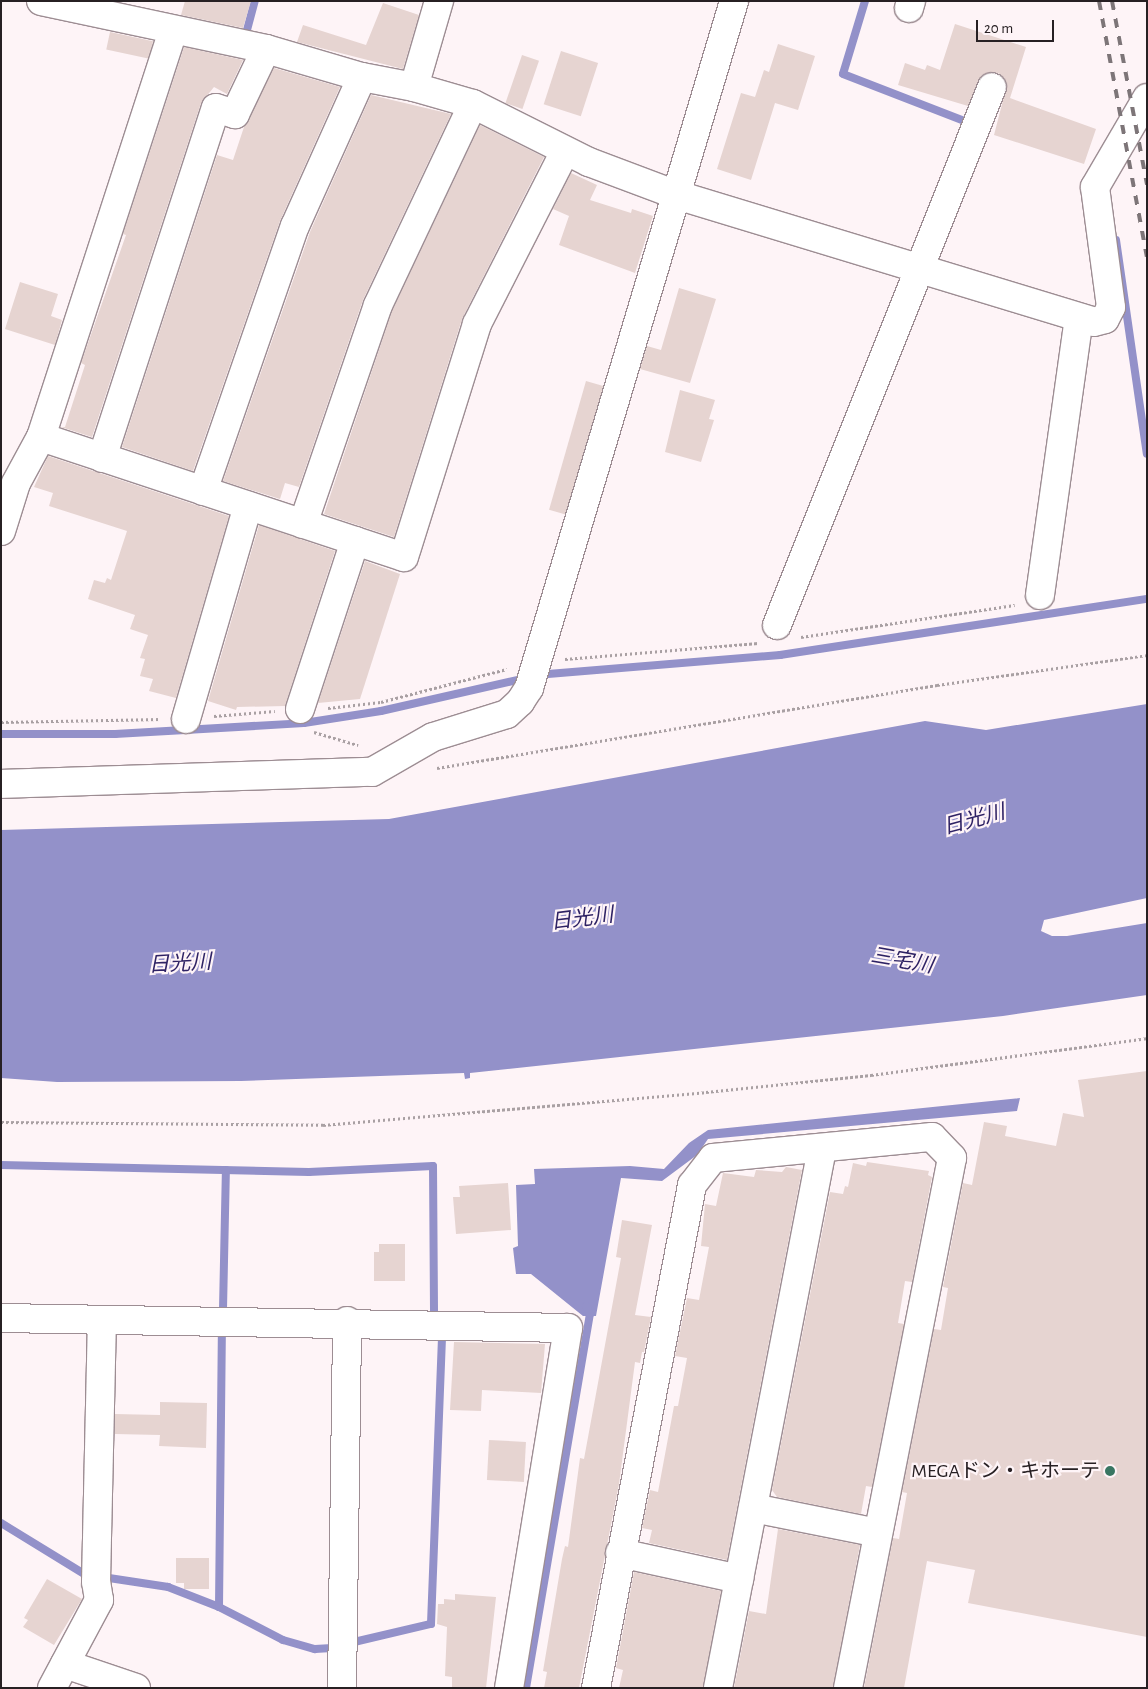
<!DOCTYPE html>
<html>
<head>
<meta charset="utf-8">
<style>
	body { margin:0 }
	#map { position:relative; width:1148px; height:1689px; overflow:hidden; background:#fef4f7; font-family:"Alegreya Sans","Noto Sans JP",sans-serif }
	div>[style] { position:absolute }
	.water>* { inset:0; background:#9391c9 }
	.stream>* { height:8px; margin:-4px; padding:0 4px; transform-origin:4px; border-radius:4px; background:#9391c9 }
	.building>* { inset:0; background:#e6d4d1; transform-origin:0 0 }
	.path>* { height:3px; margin-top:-1.5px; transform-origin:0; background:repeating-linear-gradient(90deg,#a9a0a3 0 2.5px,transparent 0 5px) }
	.roads { filter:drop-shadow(1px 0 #9d8d93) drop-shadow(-1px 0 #9d8d93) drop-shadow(0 1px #9d8d93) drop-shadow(0 -1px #9d8d93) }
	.street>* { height:28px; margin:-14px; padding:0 14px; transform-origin:14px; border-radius:14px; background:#fff }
	.rail>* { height:4px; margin-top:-2px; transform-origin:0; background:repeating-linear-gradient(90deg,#7d7578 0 9px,transparent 0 18px) }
	.dots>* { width:14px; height:14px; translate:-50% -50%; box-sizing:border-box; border:2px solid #fef4f7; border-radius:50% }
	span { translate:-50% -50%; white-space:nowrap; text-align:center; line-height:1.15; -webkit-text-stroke:4.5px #fef4f7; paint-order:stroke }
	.poi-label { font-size:20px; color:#272023 }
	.right { translate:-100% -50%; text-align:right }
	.water-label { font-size:21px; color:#2e2264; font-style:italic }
	.frame { position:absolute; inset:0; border:2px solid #272023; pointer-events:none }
	.scale { position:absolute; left:976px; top:20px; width:78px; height:22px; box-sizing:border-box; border:2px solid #272023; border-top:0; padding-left:6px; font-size:15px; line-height:18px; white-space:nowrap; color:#272023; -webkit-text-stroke:4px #fef4f7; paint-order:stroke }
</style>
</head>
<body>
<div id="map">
	<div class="water">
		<i style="clip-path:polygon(1147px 704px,1147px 898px,1044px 920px,1041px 931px,1052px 936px,1067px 936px,1147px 923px,1147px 995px,1003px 1016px,470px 1073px,470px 1078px,465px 1079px,464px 1073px,241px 1081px,57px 1082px,1px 1078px,1px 830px,389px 819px,925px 721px,986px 730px)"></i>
		<i style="clip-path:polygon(1020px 1098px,1017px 1111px,708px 1139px,697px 1155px,662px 1181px,621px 1178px,596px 1316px,583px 1316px,531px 1274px,516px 1274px,513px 1248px,518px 1246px,516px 1185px,535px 1184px,534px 1169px,630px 1166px,664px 1169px,689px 1143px,708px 1130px)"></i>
	</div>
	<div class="stream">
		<i style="left:865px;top:1px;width:76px;rotate:106.8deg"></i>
		<i style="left:843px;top:74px;width:133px;rotate:21.2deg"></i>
		<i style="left:247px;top:30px;width:30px;rotate:-75deg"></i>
		<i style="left:1116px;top:240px;width:216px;rotate:81.8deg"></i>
		<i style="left:548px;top:674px;width:233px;rotate:-4.7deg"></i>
		<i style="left:780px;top:655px;width:371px;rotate:-8.7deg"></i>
		<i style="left:1px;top:734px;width:114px"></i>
		<i style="left:115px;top:734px;width:189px;rotate:-3.3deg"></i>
		<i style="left:304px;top:723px;width:78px;rotate:-8.9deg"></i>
		<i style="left:381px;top:711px;width:145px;rotate:-12.8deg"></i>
		<i style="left:1px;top:1165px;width:308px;rotate:1.3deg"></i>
		<i style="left:309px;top:1172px;width:124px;rotate:-2.8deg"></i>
		<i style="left:433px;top:1166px;width:145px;rotate:89.6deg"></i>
		<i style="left:223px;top:1309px;width:139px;rotate:-88.8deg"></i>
		<i style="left:1px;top:1523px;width:100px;rotate:31.5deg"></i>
		<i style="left:109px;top:1578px;width:60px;rotate:8.7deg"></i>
		<i style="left:168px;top:1587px;width:55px;rotate:21.4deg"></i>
		<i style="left:219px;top:1607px;width:72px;rotate:27.3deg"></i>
		<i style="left:283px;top:1640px;width:33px;rotate:16deg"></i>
		<i style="left:315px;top:1649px;width:17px;rotate:-3deg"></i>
		<i style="left:219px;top:1607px;width:276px;rotate:-89.4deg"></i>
		<i style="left:354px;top:1642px;width:79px;rotate:-13.2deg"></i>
		<i style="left:431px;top:1624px;width:287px;rotate:-87.8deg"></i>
		<i style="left:526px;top:1688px;width:379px;rotate:-80.3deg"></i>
		<i style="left:590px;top:1314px;width:9px;rotate:-117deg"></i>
	</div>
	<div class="building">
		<i style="clip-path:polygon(185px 1px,251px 1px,243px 28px,181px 15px)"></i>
		<i style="clip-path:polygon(383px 3px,419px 15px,403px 69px,297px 42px,303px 25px,366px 45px)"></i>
		<i style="clip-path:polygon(955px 24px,1026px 47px,1010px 98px,1096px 129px,1084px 164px,994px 135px,1007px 85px,998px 73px,982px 75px,968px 106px,898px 85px,905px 63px,925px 70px,927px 65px,940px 70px)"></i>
		<i style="left:110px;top:32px;width:44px;height:18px;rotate:12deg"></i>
		<i style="clip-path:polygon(778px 44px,815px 56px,798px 110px,775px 103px,751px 180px,717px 169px,741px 93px,755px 97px,764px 70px,769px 72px)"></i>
		<i style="clip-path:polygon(184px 47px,243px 60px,227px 94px,214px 87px,201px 103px,92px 437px,61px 427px,65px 427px,85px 365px,81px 363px,126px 235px,123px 234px)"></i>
		<i style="left:561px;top:51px;width:39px;height:56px;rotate:18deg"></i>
		<i style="left:522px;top:55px;width:18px;height:51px;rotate:19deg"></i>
		<i style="clip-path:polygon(274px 68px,340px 87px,280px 221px,193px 471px,122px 447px,217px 155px,233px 160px,244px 127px)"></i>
		<i style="clip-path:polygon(371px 95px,451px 114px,363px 300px,299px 487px,285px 483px,280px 499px,223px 481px,310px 232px)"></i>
		<i style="clip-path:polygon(480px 125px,544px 157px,462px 319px,394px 537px,324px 514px,392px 311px)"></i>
		<i style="clip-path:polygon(571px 173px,597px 185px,590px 200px,631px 213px,632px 209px,653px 216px,635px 273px,559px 245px,569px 216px,553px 209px)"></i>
		<i style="clip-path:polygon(20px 282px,58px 294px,51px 316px,62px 320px,55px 345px,5px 329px)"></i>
		<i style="clip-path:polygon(679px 288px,716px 299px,690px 383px,640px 369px,647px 346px,661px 350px)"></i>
		<i style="left:586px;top:381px;width:18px;height:134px;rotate:16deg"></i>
		<i style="clip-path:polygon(680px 390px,715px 400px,709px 419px,714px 420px,701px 462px,665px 452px)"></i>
		<i style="clip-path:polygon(48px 456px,229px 516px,176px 698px,149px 691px,153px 679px,140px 676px,145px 659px,140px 658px,148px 635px,130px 629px,135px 615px,88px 599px,94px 580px,105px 583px,107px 578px,111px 580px,127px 531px,49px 506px,53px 493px,34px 487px)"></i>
		<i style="clip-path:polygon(259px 525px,335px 551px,285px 706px,237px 707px,236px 710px,208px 701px)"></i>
		<i style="clip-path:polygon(365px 561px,400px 574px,360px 699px,318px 703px)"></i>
		<i style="clip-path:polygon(1147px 1071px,1147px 1637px,968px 1603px,975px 1570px,927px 1561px,904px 1688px,864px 1688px,893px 1538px,899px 1539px,907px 1493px,902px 1492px,934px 1329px,941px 1330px,948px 1288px,943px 1287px,963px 1183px,972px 1185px,984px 1122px,1007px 1126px,1005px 1136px,1056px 1146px,1063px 1113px,1084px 1117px,1078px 1080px)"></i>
		<i style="clip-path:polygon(867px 1162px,929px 1171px,928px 1175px,932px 1177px,912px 1282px,905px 1281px,898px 1323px,904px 1324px,872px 1487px,866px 1486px,861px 1514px,777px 1497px,772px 1490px,830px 1192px,843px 1194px,845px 1186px,848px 1187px,853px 1163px,866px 1166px)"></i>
		<i style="clip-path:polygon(786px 1167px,802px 1170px,727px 1560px,649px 1543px,652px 1530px,642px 1528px,650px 1490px,658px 1492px,674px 1406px,678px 1406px,687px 1358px,675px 1356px,682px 1322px,687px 1298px,699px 1300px,709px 1247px,701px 1246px,705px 1204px,716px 1206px,723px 1173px,754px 1177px,756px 1170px,782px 1172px)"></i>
		<i style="clip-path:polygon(508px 1183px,511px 1230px,456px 1234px,453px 1197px,460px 1197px,459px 1186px)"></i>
		<i style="clip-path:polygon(622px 1220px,652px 1225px,635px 1315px,651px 1317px,644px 1352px,642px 1352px,640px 1363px,635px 1362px,619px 1484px,579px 1688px,544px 1688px,547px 1672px,543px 1671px,562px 1559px,565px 1546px,568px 1547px,580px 1458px,584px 1459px,621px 1258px,616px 1257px)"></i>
		<i style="clip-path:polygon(379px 1244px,405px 1244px,405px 1281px,374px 1281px,374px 1252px,379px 1252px)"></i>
		<i style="clip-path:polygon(454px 1342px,545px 1344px,541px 1393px,482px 1390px,481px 1411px,450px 1410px)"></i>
		<i style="clip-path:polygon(160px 1402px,207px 1403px,206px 1448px,159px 1446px,160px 1435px,115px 1434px,115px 1414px,160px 1415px)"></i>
		<i style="left:489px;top:1440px;width:37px;height:40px;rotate:3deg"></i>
		<i style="clip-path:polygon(778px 1529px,860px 1545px,833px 1688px,734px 1688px,749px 1611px,766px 1614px)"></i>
		<i style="clip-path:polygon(176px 1558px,209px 1558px,209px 1589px,184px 1589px,184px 1583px,176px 1583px)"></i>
		<i style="clip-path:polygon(634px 1572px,721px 1591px,703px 1688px,619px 1688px,623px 1670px,616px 1668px)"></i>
		<i style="clip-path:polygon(47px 1579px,82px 1599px,54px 1645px,23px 1627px,28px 1620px,24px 1618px)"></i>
		<i style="clip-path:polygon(455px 1594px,496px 1597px,486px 1688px,452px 1688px,452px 1677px,445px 1676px,447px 1627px,437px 1624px,438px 1604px,444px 1604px,444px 1599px,455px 1600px)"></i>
	</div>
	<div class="path">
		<i style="left:801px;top:637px;width:216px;rotate:-8.5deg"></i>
		<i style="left:565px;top:659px;width:194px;rotate:-4.7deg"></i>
		<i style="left:328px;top:708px;width:53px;rotate:-6.5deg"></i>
		<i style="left:381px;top:702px;width:130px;rotate:-14.7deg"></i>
		<i style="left:214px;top:716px;width:61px;rotate:-4.7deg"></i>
		<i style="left:1px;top:722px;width:160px;rotate:-1.1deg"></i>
		<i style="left:314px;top:732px;width:46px;rotate:16.5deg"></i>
		<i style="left:437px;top:768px;width:507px;rotate:-9.43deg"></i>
		<i style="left:937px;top:685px;width:212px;rotate:-8.1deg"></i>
		<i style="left:1px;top:1122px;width:322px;rotate:0.5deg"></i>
		<i style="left:323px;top:1125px;width:384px;rotate:-4.9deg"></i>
		<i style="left:706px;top:1092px;width:166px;rotate:-5.9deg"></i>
		<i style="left:871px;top:1075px;width:278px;rotate:-7.6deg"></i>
	</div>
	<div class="roads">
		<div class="street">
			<i style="left:41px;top:1px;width:230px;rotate:12deg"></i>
			<i style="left:266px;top:49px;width:100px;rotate:16.3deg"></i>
			<i style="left:362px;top:77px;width:53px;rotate:10.9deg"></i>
			<i style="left:414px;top:87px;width:61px;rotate:16.1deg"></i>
			<i style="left:473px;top:104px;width:130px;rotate:26.6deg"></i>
			<i style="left:589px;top:162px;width:94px;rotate:20.6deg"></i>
			<i style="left:677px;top:195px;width:436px;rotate:16.9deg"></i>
			<i style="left:1094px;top:322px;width:11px;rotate:-15deg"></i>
			<i style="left:1105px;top:319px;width:13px;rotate:-63deg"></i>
			<i style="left:1111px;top:307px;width:121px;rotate:-97.6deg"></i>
			<i style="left:1095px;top:187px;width:103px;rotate:-59.7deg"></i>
			<i style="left:909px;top:8px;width:7px;rotate:-74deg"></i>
			<i style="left:414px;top:87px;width:90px;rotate:-73.8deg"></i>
			<i style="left:41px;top:437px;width:382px;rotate:18.3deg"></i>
			<i style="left:404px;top:557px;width:244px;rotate:-72.6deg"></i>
			<i style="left:477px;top:324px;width:194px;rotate:-63deg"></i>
			<i style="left:102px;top:458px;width:368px;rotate:-72deg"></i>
			<i style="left:216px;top:108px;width:20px;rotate:18deg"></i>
			<i style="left:235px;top:114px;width:72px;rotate:-64.5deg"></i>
			<i style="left:203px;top:491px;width:281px;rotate:-70.9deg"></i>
			<i style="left:295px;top:226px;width:163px;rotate:-65.8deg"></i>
			<i style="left:303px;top:524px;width:231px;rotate:-71.1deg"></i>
			<i style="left:378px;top:305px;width:222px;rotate:-64.7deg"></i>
			<i style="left:1px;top:531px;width:50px;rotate:-72.6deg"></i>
			<i style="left:16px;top:483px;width:52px;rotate:-61.5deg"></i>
			<i style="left:41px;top:437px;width:428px;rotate:-72deg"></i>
			<i style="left:1040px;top:595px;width:280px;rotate:-82deg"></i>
			<i style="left:777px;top:625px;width:579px;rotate:-68.22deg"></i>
			<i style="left:300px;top:709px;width:177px;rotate:-71.9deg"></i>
			<i style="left:186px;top:719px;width:222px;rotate:-73.8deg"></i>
			<i style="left:1px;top:784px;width:371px;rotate:-1.9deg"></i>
			<i style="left:372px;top:772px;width:70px;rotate:-29.8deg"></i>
			<i style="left:433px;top:737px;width:77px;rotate:-17.3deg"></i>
			<i style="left:507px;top:714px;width:18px;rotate:-43deg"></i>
			<i style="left:520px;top:702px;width:17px;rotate:-57deg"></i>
			<i style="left:529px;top:688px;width:717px;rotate:-73.38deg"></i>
			<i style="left:1px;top:1318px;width:567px;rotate:1.01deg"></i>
			<i style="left:568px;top:1328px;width:365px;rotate:99.3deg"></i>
			<i style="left:753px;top:1508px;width:127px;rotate:11.3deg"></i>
			<i style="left:620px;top:1553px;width:122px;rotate:12.3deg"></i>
			<i style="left:65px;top:1664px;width:75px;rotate:18.7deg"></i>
			<i style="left:52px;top:1688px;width:100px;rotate:-61.9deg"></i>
			<i style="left:99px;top:1600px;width:18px;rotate:-99deg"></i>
			<i style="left:96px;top:1582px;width:262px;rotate:-88.7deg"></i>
			<i style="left:342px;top:1688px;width:367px;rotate:-89.2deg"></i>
			<i style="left:596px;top:1688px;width:512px;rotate:-79.19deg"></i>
			<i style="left:692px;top:1185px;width:34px;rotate:-52deg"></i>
			<i style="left:713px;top:1158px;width:220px;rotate:-5.5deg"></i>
			<i style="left:932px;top:1137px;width:29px;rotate:46deg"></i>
			<i style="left:952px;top:1158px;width:540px;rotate:101.1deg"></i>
			<i style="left:718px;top:1688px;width:549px;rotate:-79.08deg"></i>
		</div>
	</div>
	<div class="rail">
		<i style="left:1099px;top:1px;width:260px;rotate:79.4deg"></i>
		<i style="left:1112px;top:1px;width:187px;rotate:79.2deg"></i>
	</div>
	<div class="dots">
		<i style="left:1110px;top:1471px;background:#397662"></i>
	</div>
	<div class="poi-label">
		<span class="right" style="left:1100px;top:1471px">MEGAドン・キホーテ</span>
	</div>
	<div class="water-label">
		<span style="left:974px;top:820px;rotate:-15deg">日光川</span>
		<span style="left:582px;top:919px;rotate:-7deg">日光川</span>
		<span style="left:902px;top:961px;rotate:10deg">三宅川</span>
		<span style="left:180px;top:964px;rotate:-3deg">日光川</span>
	</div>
	<div class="frame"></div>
	<div class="scale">20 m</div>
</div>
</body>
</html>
